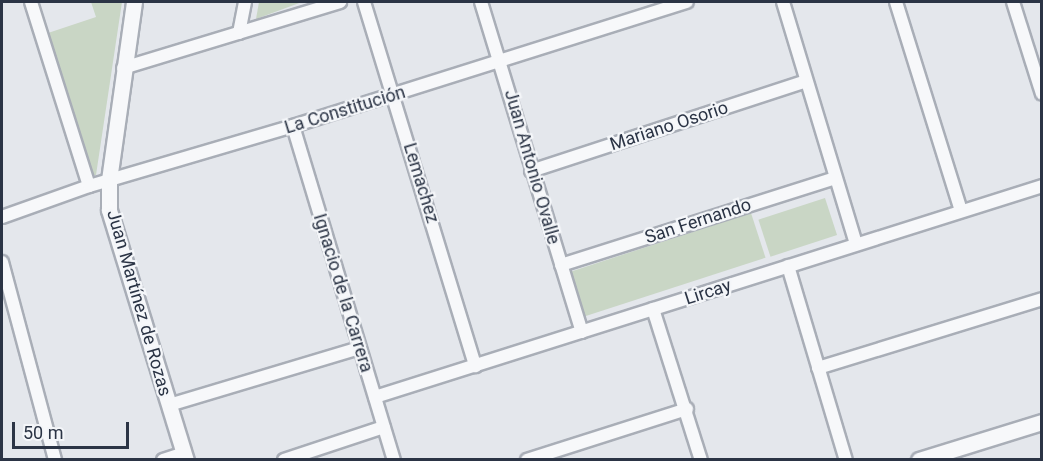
<!DOCTYPE html>
<html>
<head>
<meta charset="utf-8">
<style>
	body { margin:0 }
	#map { position:relative; width:1043px; height:461px; overflow:hidden; background:#e4e7ec; font-family:Roboto,sans-serif }
	div>[style] { position:absolute }
	.green>* { inset:0; background:#c9d6c5; transform-origin:0 0 }
	.roads { filter:drop-shadow(2px 0 #a9aeb7) drop-shadow(-2px 0 #a9aeb7) drop-shadow(0 2px #a9aeb7) drop-shadow(0 -2px #a9aeb7) }
	.minor>* { height:12px; margin:-6px; padding:0 6px; transform-origin:6px; border-radius:6px; background:#f7f8fa }
	.tertiary>* { height:15px; margin:-7.5px; padding:0 7.5px; transform-origin:7.5px; border-radius:7.5px; background:#f7f8fa }
	span { translate:-50% -50%; white-space:nowrap; text-align:center; line-height:1.15; -webkit-text-stroke:4.5px #f4f6f9; paint-order:stroke }
	.street-label { font-size:18px; color:#2b3445 }
	.frame { position:absolute; inset:0; border:3px solid #2b3445; pointer-events:none }
	.scale { position:absolute; left:12px; top:422px; width:117px; height:27px; box-sizing:border-box; border:3px solid #2b3445; border-top:0; padding-left:8px; font-size:18px; line-height:21px; white-space:nowrap; color:#2b3445; -webkit-text-stroke:4px #f4f6f9; paint-order:stroke }
</style>
</head>
<body>
<div id="map">
	<div class="green">
		<i style="clip-path:polygon(91px 2px,122px 2px,96px 175px,89px 175px,48px 33px,96px 17px)"></i>
		<i style="clip-path:polygon(259px 2px,302px 2px,256px 19px)"></i>
		<i style="left:825px;top:198px;width:39px;height:70px;rotate:72deg"></i>
		<i style="left:751px;top:213px;width:47px;height:193px;rotate:72deg"></i>
	</div>
	<div class="roads">
		<div class="minor">
			<i style="left:31px;top:2px;width:193px;rotate:72.5deg"></i>
			<i style="left:364px;top:2px;width:381px;rotate:73deg"></i>
			<i style="left:481px;top:2px;width:345px;rotate:73deg"></i>
			<i style="left:783px;top:2px;width:253px;rotate:73.2deg"></i>
			<i style="left:896px;top:2px;width:219px;rotate:72.7deg"></i>
			<i style="left:1013px;top:2px;width:96px;rotate:72.5deg"></i>
			<i style="left:239px;top:33px;width:32px;rotate:-79deg"></i>
			<i style="left:123px;top:68px;width:227px;rotate:-16.9deg"></i>
			<i style="left:293px;top:126px;width:349px;rotate:73.2deg"></i>
			<i style="left:531px;top:171px;width:289px;rotate:-18.1deg"></i>
			<i style="left:2px;top:217px;width:92px;rotate:-19.6deg"></i>
			<i style="left:89px;top:186px;width:213px;rotate:-16.4deg"></i>
			<i style="left:293px;top:126px;width:413px;rotate:-17.5deg"></i>
			<i style="left:2px;top:262px;width:205px;rotate:75deg"></i>
			<i style="left:561px;top:265px;width:287px;rotate:-17.6deg"></i>
			<i style="left:788px;top:266px;width:202px;rotate:73.4deg"></i>
			<i style="left:653px;top:309px;width:158px;rotate:72.4deg"></i>
			<i style="left:818px;top:368px;width:234px;rotate:-17.1deg"></i>
			<i style="left:375px;top:397px;width:700px;rotate:-17.55deg"></i>
			<i style="left:169px;top:405px;width:198px;rotate:-16.7deg"></i>
			<i style="left:163px;top:460px;width:22px;rotate:-18deg"></i>
			<i style="left:284px;top:460px;width:105px;rotate:-18.3deg"></i>
			<i style="left:527px;top:460px;width:168px;rotate:-17.7deg"></i>
		</div>
		<div class="tertiary">
			<i style="left:134px;top:2px;width:181px;rotate:98deg"></i>
			<i style="left:109px;top:181px;width:29px;rotate:90deg"></i>
			<i style="left:109px;top:210px;width:262px;rotate:72.9deg"></i>
			<i style="left:919px;top:460px;width:129px;rotate:-17.2deg"></i>
		</div>
	</div>
	<div class="street-label">
		<span style="left:345px;top:110px;rotate:-17deg">La Constitución</span>
		<span style="left:669px;top:126px;rotate:-18deg">Mariano Osorio</span>
		<span style="left:532px;top:167px;rotate:74deg">Juan Antonio Ovalle</span>
		<span style="left:421px;top:183px;rotate:73deg">Lemachez</span>
		<span style="left:698px;top:221px;rotate:-18deg">San Fernando</span>
		<span style="left:708px;top:292px;rotate:-18deg">Lircay</span>
		<span style="left:343px;top:293px;rotate:73deg">Ignacio de la Carrera</span>
		<span style="left:139px;top:303px;rotate:74deg">Juan Martínez de Rozas</span>
	</div>
	<div class="frame"></div>
	<div class="scale">50 m</div>
</div>
</body>
</html>
